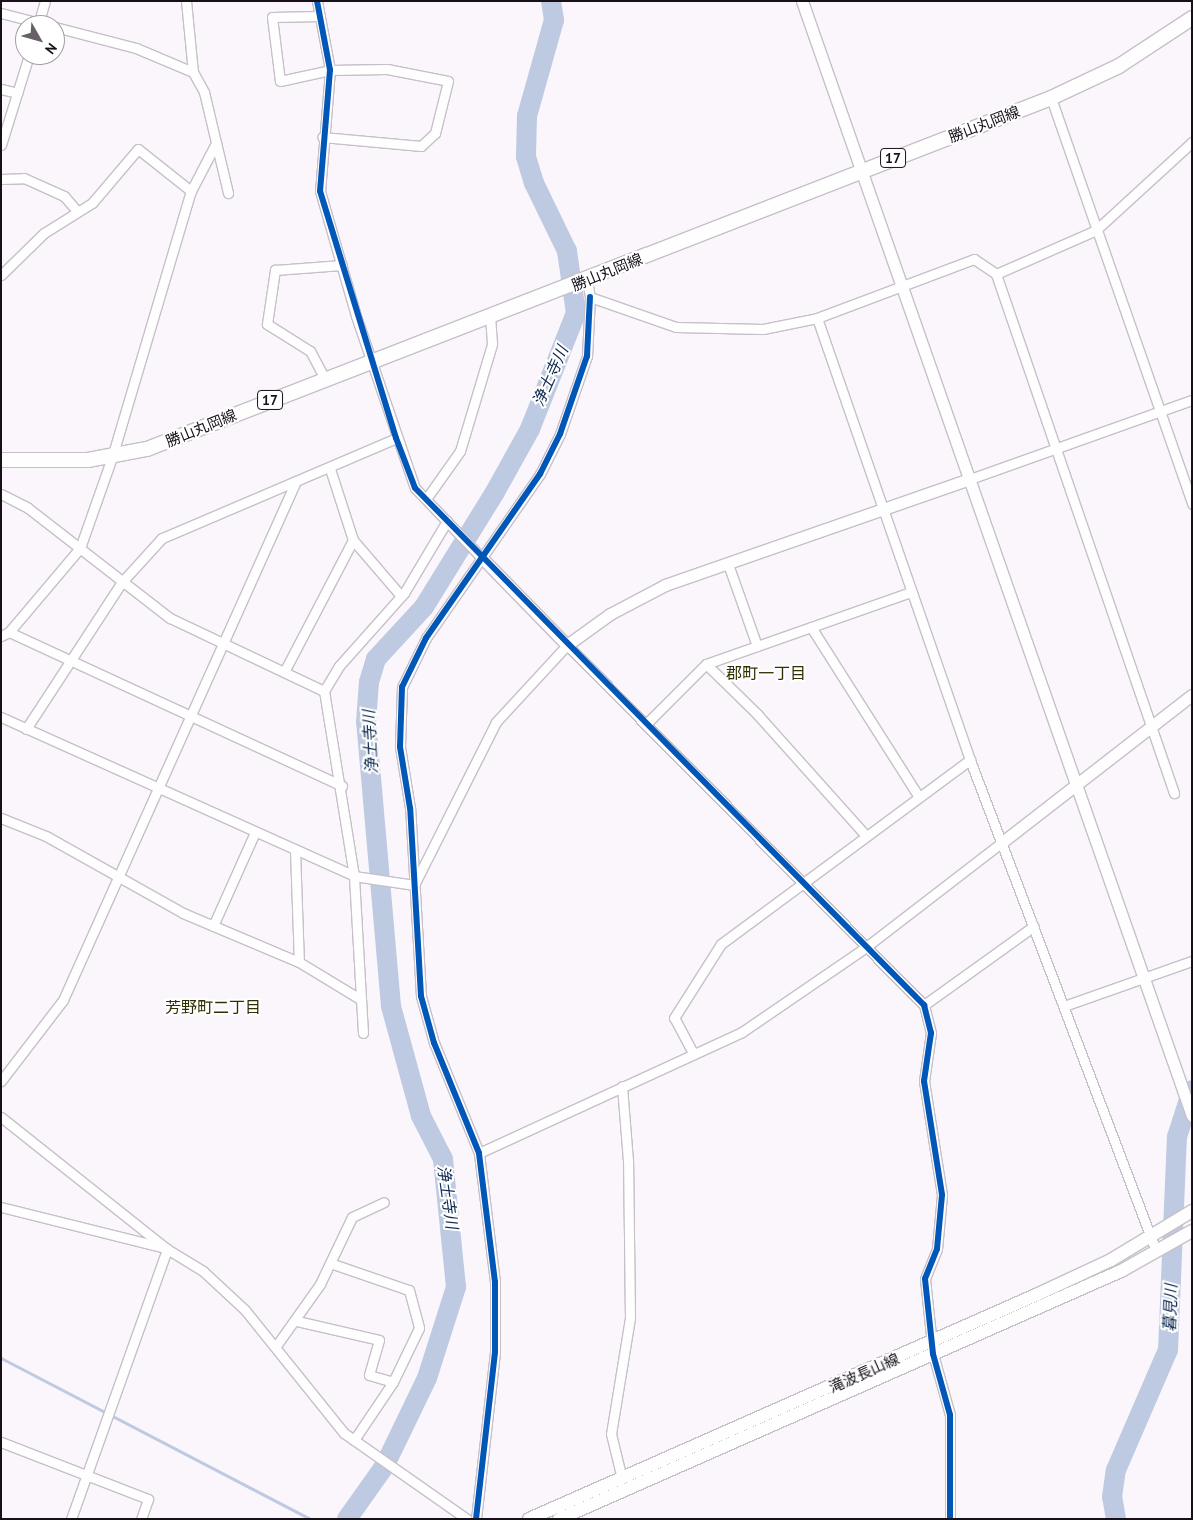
<!DOCTYPE html>
<html>
<head>
<meta charset="utf-8">
<style>
	body { margin:0 }
	#map { position:relative; width:1193px; height:1520px; overflow:hidden; background:#fbf6fc; font-family:"PT Sans","Noto Sans JP",sans-serif }
	div>[style] { position:absolute }
	.stream>* { height:3px; margin:-1.5px; padding:0 1.5px; transform-origin:1.5px; border-radius:1.5px; background:#bdcae1 }
	.river>* { height:20px; margin:-10px; padding:0 10px; transform-origin:10px; border-radius:10px; background:#bdcae1 }
	.roads { filter:drop-shadow(1px 0 #c6c0c8) drop-shadow(-1px 0 #c6c0c8) drop-shadow(0 1px #c6c0c8) drop-shadow(0 -1px #c6c0c8) }
	.minor>* { height:9px; margin:-4.5px; padding:0 4.5px; transform-origin:4.5px; border-radius:4.5px; background:#fefeff }
	.tertiary>* { height:11px; margin:-5.5px; padding:0 5.5px; transform-origin:5.5px; border-radius:5.5px; background:#fefeff }
	.secondary>* { height:12px; margin:-6px; padding:0 6px; transform-origin:6px; border-radius:6px; background:#fefeff }
	.primary>* { height:14px; margin:-7px; padding:0 7px; transform-origin:7px; border-radius:7px; background:#fefeff }
	.cycleway>* { height:6px; margin:-3px; padding:0 3px; transform-origin:3px; border-radius:3px; background:#0057b8 }
	span { translate:-50% -50%; white-space:nowrap; text-align:center; line-height:1.15; -webkit-text-stroke:4px #fff; paint-order:stroke }
	.shield-label span { padding:1px 4px; background:#fff; border:1px solid; border-radius:4px; -webkit-text-stroke-width:0 }
	.shield-label { font-size:14px; color:#171019; font-weight:700 }
	.street-label { font-size:15px; color:#171019 }
	.water-label { font-size:16px; color:#102950; font-style:italic }
	.neighbourhood-label { font-size:16px; color:#302f03 }
	.frame { position:absolute; inset:0; border:2px solid #171019; pointer-events:none }
	.north { position:absolute; left:15px; top:15px; width:50px; height:50px; box-sizing:border-box; background:#fff; border:1px solid #a29fa3; border-radius:50%; rotate:128deg; font-size:14px; font-weight:700; line-height:20px; text-align:center; color:#171019 }
	.north::after { content:''; display:block; margin:auto; width:18px; height:22px; background:#676068; clip-path:polygon(50% 0,100% 100%,50% 72%,0 100%) }
</style>
</head>
<body>
<div id="map">
	<div class="stream">
		<i style="left:1px;top:1358px;width:348px;rotate:27.5deg"></i>
	</div>
	<div class="river">
		<i style="left:347px;top:1519px;width:64px;rotate:-54.6deg"></i>
		<i style="left:384px;top:1467px;width:99px;rotate:-64.2deg"></i>
		<i style="left:427px;top:1378px;width:96px;rotate:-72.3deg"></i>
		<i style="left:456px;top:1287px;width:129px;rotate:-95.8deg"></i>
		<i style="left:443px;top:1159px;width:48px;rotate:-117.1deg"></i>
		<i style="left:421px;top:1116px;width:114px;rotate:-105.3deg"></i>
		<i style="left:391px;top:1006px;width:285px;rotate:-95deg"></i>
		<i style="left:366px;top:722px;width:40px;rotate:-85.7deg"></i>
		<i style="left:369px;top:682px;width:24px;rotate:-73deg"></i>
		<i style="left:376px;top:659px;width:71px;rotate:-47.3deg"></i>
		<i style="left:424px;top:607px;width:135px;rotate:-58.3deg"></i>
		<i style="left:495px;top:492px;width:72px;rotate:-60.9deg"></i>
		<i style="left:530px;top:429px;width:125px;rotate:-68.4deg"></i>
		<i style="left:576px;top:313px;width:63px;rotate:-98.3deg"></i>
		<i style="left:567px;top:251px;width:76px;rotate:-115.9deg"></i>
		<i style="left:534px;top:183px;width:28px;rotate:-107deg"></i>
		<i style="left:526px;top:156px;width:40px;rotate:-88.6deg"></i>
		<i style="left:527px;top:116px;width:100px;rotate:-74.3deg"></i>
		<i style="left:554px;top:20px;width:19px;rotate:-99deg"></i>
		<i style="left:1116px;top:1519px;width:22px;rotate:-100deg"></i>
		<i style="left:1112px;top:1497px;width:27px;rotate:-82deg"></i>
		<i style="left:1116px;top:1470px;width:131px;rotate:-66.6deg"></i>
		<i style="left:1168px;top:1350px;width:213px;rotate:-87.6deg"></i>
		<i style="left:1177px;top:1137px;width:49px;rotate:-72.3deg"></i>
	</div>
	<div class="roads">
		<div class="minor">
			<i style="left:186px;top:1px;width:71px;rotate:84.4deg"></i>
			<i style="left:193px;top:72px;width:23px;rotate:61deg"></i>
			<i style="left:204px;top:92px;width:104px;rotate:76.6deg"></i>
			<i style="left:317px;top:1px;width:70px;rotate:79.3deg"></i>
			<i style="left:330px;top:70px;width:121px;rotate:94.7deg"></i>
			<i style="left:320px;top:191px;width:130px;rotate:73.9deg"></i>
			<i style="left:356px;top:316px;width:182px;rotate:71.1deg"></i>
			<i style="left:415px;top:488px;width:97px;rotate:46.3deg"></i>
			<i style="left:1px;top:13px;width:139px;rotate:14.5deg"></i>
			<i style="left:136px;top:48px;width:62px;rotate:22.8deg"></i>
			<i style="left:320px;top:16px;width:48px;rotate:178.8deg"></i>
			<i style="left:272px;top:17px;width:64px;rotate:82.9deg"></i>
			<i style="left:280px;top:81px;width:51px;rotate:-12.4deg"></i>
			<i style="left:330px;top:70px;width:57px;rotate:-1deg"></i>
			<i style="left:387px;top:69px;width:62px;rotate:11.1deg"></i>
			<i style="left:448px;top:81px;width:54px;rotate:104deg"></i>
			<i style="left:435px;top:133px;width:19px;rotate:137deg"></i>
			<i style="left:421px;top:146px;width:99px;rotate:-174.8deg"></i>
			<i style="left:38px;top:25px;width:25px;rotate:-74deg"></i>
			<i style="left:1px;top:89px;width:17px;rotate:13deg"></i>
			<i style="left:1051px;top:98px;width:430px;rotate:70.8deg"></i>
			<i style="left:1px;top:145px;width:94px;rotate:-72.7deg"></i>
			<i style="left:1px;top:179px;width:23px;rotate:-2deg"></i>
			<i style="left:24px;top:178px;width:44px;rotate:24.2deg"></i>
			<i style="left:64px;top:196px;width:20px;rotate:49deg"></i>
			<i style="left:996px;top:274px;width:549px;rotate:71.07deg"></i>
			<i style="left:1px;top:275px;width:60px;rotate:-44.3deg"></i>
			<i style="left:44px;top:233px;width:57px;rotate:-32deg"></i>
			<i style="left:92px;top:203px;width:71px;rotate:-49.6deg"></i>
			<i style="left:138px;top:149px;width:68px;rotate:38.4deg"></i>
			<i style="left:587px;top:280px;width:17px;rotate:80deg"></i>
			<i style="left:590px;top:297px;width:91px;rotate:19.2deg"></i>
			<i style="left:676px;top:327px;width:87px;rotate:1.3deg"></i>
			<i style="left:763px;top:329px;width:55px;rotate:-11.5deg"></i>
			<i style="left:817px;top:318px;width:168px;rotate:-20.6deg"></i>
			<i style="left:974px;top:259px;width:27px;rotate:34deg"></i>
			<i style="left:996px;top:274px;width:109px;rotate:-23.7deg"></i>
			<i style="left:1096px;top:230px;width:130px;rotate:-42.5deg"></i>
			<i style="left:817px;top:318px;width:468px;rotate:70.9deg"></i>
			<i style="left:970px;top:760px;width:525px;rotate:69.25deg"></i>
			<i style="left:325px;top:379px;width:32px;rotate:-118deg"></i>
			<i style="left:310px;top:351px;width:51px;rotate:-147.9deg"></i>
			<i style="left:267px;top:324px;width:55px;rotate:-81.6deg"></i>
			<i style="left:275px;top:270px;width:67px;rotate:-4.3deg"></i>
			<i style="left:970px;top:479px;width:236px;rotate:-19.6deg"></i>
			<i style="left:1px;top:494px;width:30px;rotate:27deg"></i>
			<i style="left:28px;top:508px;width:180px;rotate:37.8deg"></i>
			<i style="left:170px;top:618px;width:170px;rotate:25.4deg"></i>
			<i style="left:426px;top:499px;width:59px;rotate:-54.7deg"></i>
			<i style="left:460px;top:451px;width:112px;rotate:-73.3deg"></i>
			<i style="left:492px;top:344px;width:27px;rotate:-94deg"></i>
			<i style="left:353px;top:540px;width:74px;rotate:49.4deg"></i>
			<i style="left:728px;top:564px;width:87px;rotate:70.5deg"></i>
			<i style="left:811px;top:627px;width:201px;rotate:57.6deg"></i>
			<i style="left:9px;top:632px;width:110px;rotate:-49.8deg"></i>
			<i style="left:80px;top:548px;width:96px;rotate:-70.6deg"></i>
			<i style="left:112px;top:457px;width:277px;rotate:-73.5deg"></i>
			<i style="left:191px;top:191px;width:54px;rotate:-62.5deg"></i>
			<i style="left:1px;top:636px;width:9px;rotate:-27deg"></i>
			<i style="left:9px;top:632px;width:367px;rotate:24.8deg"></i>
			<i style="left:706px;top:664px;width:73px;rotate:44.4deg"></i>
			<i style="left:758px;top:715px;width:162px;rotate:48.2deg"></i>
			<i style="left:284px;top:672px;width:149px;rotate:-62.4deg"></i>
			<i style="left:353px;top:540px;width:75px;rotate:-107.9deg"></i>
			<i style="left:1px;top:717px;width:387px;rotate:24.2deg"></i>
			<i style="left:354px;top:876px;width:61px;rotate:8.5deg"></i>
			<i style="left:646px;top:724px;width:85px;rotate:-45deg"></i>
			<i style="left:706px;top:664px;width:217px;rotate:-19.4deg"></i>
			<i style="left:26px;top:729px;width:174px;rotate:-56.9deg"></i>
			<i style="left:121px;top:583px;width:61px;rotate:-47.7deg"></i>
			<i style="left:162px;top:538px;width:254px;rotate:-23.1deg"></i>
			<i style="left:1px;top:818px;width:48px;rotate:21.8deg"></i>
			<i style="left:46px;top:836px;width:157px;rotate:29.3deg"></i>
			<i style="left:183px;top:913px;width:126px;rotate:22.9deg"></i>
			<i style="left:299px;top:962px;width:71px;rotate:31.2deg"></i>
			<i style="left:295px;top:850px;width:112px;rotate:88deg"></i>
			<i style="left:414px;top:885px;width:182px;rotate:-63.3deg"></i>
			<i style="left:496px;top:722px;width:105px;rotate:-47.3deg"></i>
			<i style="left:567px;top:645px;width:507px;rotate:45.24deg"></i>
			<i style="left:924px;top:1005px;width:29px;rotate:76deg"></i>
			<i style="left:931px;top:1033px;width:49px;rotate:98.3deg"></i>
			<i style="left:924px;top:1081px;width:115px;rotate:81deg"></i>
			<i style="left:942px;top:1195px;width:54px;rotate:95.3deg"></i>
			<i style="left:937px;top:1249px;width:32px;rotate:112deg"></i>
			<i style="left:925px;top:1279px;width:75px;rotate:83.9deg"></i>
			<i style="left:933px;top:1354px;width:63px;rotate:74.4deg"></i>
			<i style="left:950px;top:1415px;width:104px;rotate:90deg"></i>
			<i style="left:213px;top:926px;width:103px;rotate:-65.9deg"></i>
			<i style="left:924px;top:1005px;width:135px;rotate:-35.7deg"></i>
			<i style="left:1064px;top:1006px;width:136px;rotate:-19.4deg"></i>
			<i style="left:363px;top:1033px;width:157px;rotate:-93.3deg"></i>
			<i style="left:354px;top:876px;width:187px;rotate:-99.2deg"></i>
			<i style="left:324px;top:691px;width:29px;rotate:-59deg"></i>
			<i style="left:339px;top:666px;width:98px;rotate:-48.3deg"></i>
			<i style="left:404px;top:593px;width:84px;rotate:-59.2deg"></i>
			<i style="left:693px;top:1053px;width:40px;rotate:-118deg"></i>
			<i style="left:674px;top:1018px;width:88px;rotate:-57.6deg"></i>
			<i style="left:721px;top:944px;width:310px;rotate:-36.5deg"></i>
			<i style="left:1px;top:1081px;width:102px;rotate:-52.6deg"></i>
			<i style="left:63px;top:1000px;width:569px;rotate:-65.82deg"></i>
			<i style="left:1px;top:1117px;width:212px;rotate:38.5deg"></i>
			<i style="left:167px;top:1249px;width:42px;rotate:31.4deg"></i>
			<i style="left:203px;top:1271px;width:57px;rotate:42.9deg"></i>
			<i style="left:245px;top:1310px;width:158px;rotate:51.2deg"></i>
			<i style="left:344px;top:1433px;width:150px;rotate:35deg"></i>
			<i style="left:479px;top:1153px;width:289px;rotate:-24.7deg"></i>
			<i style="left:742px;top:1032px;width:150px;rotate:-34.4deg"></i>
			<i style="left:866px;top:947px;width:170px;rotate:-37.6deg"></i>
			<i style="left:1px;top:1207px;width:166px;rotate:14deg"></i>
			<i style="left:330px;top:1263px;width:83px;rotate:18.9deg"></i>
			<i style="left:409px;top:1290px;width:39px;rotate:75deg"></i>
			<i style="left:419px;top:1328px;width:60px;rotate:115.7deg"></i>
			<i style="left:393px;top:1382px;width:70px;rotate:123.9deg"></i>
			<i style="left:297px;top:1321px;width:84px;rotate:13deg"></i>
			<i style="left:379px;top:1340px;width:36px;rotate:106deg"></i>
			<i style="left:369px;top:1375px;width:25px;rotate:16deg"></i>
			<i style="left:276px;top:1346px;width:76px;rotate:-54.6deg"></i>
			<i style="left:320px;top:1284px;width:74px;rotate:-64.5deg"></i>
			<i style="left:352px;top:1217px;width:35px;rotate:-25deg"></i>
			<i style="left:1px;top:1442px;width:158px;rotate:21.2deg"></i>
			<i style="left:148px;top:1499px;width:21px;rotate:109deg"></i>
			<i style="left:622px;top:1479px;width:46px;rotate:-103.7deg"></i>
			<i style="left:611px;top:1434px;width:118px;rotate:-80.7deg"></i>
			<i style="left:630px;top:1318px;width:157px;rotate:-90.7deg"></i>
			<i style="left:628px;top:1161px;width:75px;rotate:-94.6deg"></i>
			<i style="left:71px;top:1519px;width:287px;rotate:-70.4deg"></i>
			<i style="left:476px;top:1519px;width:168px;rotate:-83.5deg"></i>
			<i style="left:495px;top:1352px;width:70px;rotate:-90deg"></i>
			<i style="left:495px;top:1282px;width:130px;rotate:-97.1deg"></i>
			<i style="left:479px;top:1153px;width:119px;rotate:-112.2deg"></i>
			<i style="left:434px;top:1043px;width:49px;rotate:-105.5deg"></i>
			<i style="left:421px;top:996px;width:188px;rotate:-93.3deg"></i>
			<i style="left:410px;top:808px;width:62px;rotate:-99.3deg"></i>
			<i style="left:400px;top:747px;width:60px;rotate:-88.1deg"></i>
			<i style="left:402px;top:687px;width:55px;rotate:-63.9deg"></i>
			<i style="left:426px;top:638px;width:200px;rotate:-55.2deg"></i>
			<i style="left:540px;top:474px;width:45px;rotate:-63.4deg"></i>
			<i style="left:560px;top:434px;width:83px;rotate:-70.9deg"></i>
			<i style="left:587px;top:356px;width:59px;rotate:-87.1deg"></i>
		</div>
		<div class="tertiary">
			<i style="left:802px;top:1px;width:1181px;rotate:70.72deg"></i>
			<i style="left:482px;top:558px;width:122px;rotate:45.7deg"></i>
			<i style="left:567px;top:645px;width:53px;rotate:-35.8deg"></i>
			<i style="left:610px;top:614px;width:62px;rotate:-27.8deg"></i>
			<i style="left:665px;top:585px;width:323px;rotate:-19.2deg"></i>
			<i style="left:1001px;top:843px;width:242px;rotate:-37.8deg"></i>
		</div>
		<div class="secondary">
			<i style="left:529px;top:1519px;width:554px;rotate:-23.84deg"></i>
			<i style="left:1036px;top:1295px;width:83px;rotate:-25deg"></i>
			<i style="left:1111px;top:1260px;width:95px;rotate:-31.2deg"></i>
			<i style="left:559px;top:1519px;width:614px;rotate:-23.81deg"></i>
			<i style="left:1121px;top:1271px;width:81px;rotate:-29.4deg"></i>
		</div>
		<div class="primary">
			<i style="left:1px;top:460px;width:87px"></i>
			<i style="left:88px;top:460px;width:60px;rotate:-10.6deg"></i>
			<i style="left:147px;top:449px;width:970px;rotate:-21.22deg"></i>
			<i style="left:1051px;top:98px;width:75px;rotate:-25.2deg"></i>
			<i style="left:1119px;top:66px;width:87px;rotate:-33.3deg"></i>
		</div>
	</div>
	<div class="cycleway">
		<i style="left:317px;top:1px;width:70px;rotate:79.3deg"></i>
		<i style="left:330px;top:70px;width:121px;rotate:94.7deg"></i>
		<i style="left:320px;top:191px;width:258px;rotate:72.9deg"></i>
		<i style="left:396px;top:438px;width:53px;rotate:69.2deg"></i>
		<i style="left:415px;top:488px;width:726px;rotate:45.45deg"></i>
		<i style="left:924px;top:1005px;width:29px;rotate:76deg"></i>
		<i style="left:931px;top:1033px;width:49px;rotate:98.3deg"></i>
		<i style="left:924px;top:1081px;width:115px;rotate:81deg"></i>
		<i style="left:942px;top:1195px;width:54px;rotate:95.3deg"></i>
		<i style="left:937px;top:1249px;width:32px;rotate:112deg"></i>
		<i style="left:925px;top:1279px;width:75px;rotate:83.9deg"></i>
		<i style="left:933px;top:1354px;width:63px;rotate:74.4deg"></i>
		<i style="left:950px;top:1415px;width:104px;rotate:90deg"></i>
		<i style="left:476px;top:1519px;width:168px;rotate:-83.5deg"></i>
		<i style="left:495px;top:1352px;width:70px;rotate:-90deg"></i>
		<i style="left:495px;top:1282px;width:130px;rotate:-97.1deg"></i>
		<i style="left:479px;top:1153px;width:119px;rotate:-112.2deg"></i>
		<i style="left:434px;top:1043px;width:49px;rotate:-105.5deg"></i>
		<i style="left:421px;top:996px;width:188px;rotate:-93.3deg"></i>
		<i style="left:410px;top:808px;width:62px;rotate:-99.3deg"></i>
		<i style="left:400px;top:747px;width:60px;rotate:-88.1deg"></i>
		<i style="left:402px;top:687px;width:55px;rotate:-63.9deg"></i>
		<i style="left:426px;top:638px;width:200px;rotate:-55.2deg"></i>
		<i style="left:540px;top:474px;width:45px;rotate:-63.4deg"></i>
		<i style="left:560px;top:434px;width:83px;rotate:-70.9deg"></i>
		<i style="left:587px;top:356px;width:59px;rotate:-87.1deg"></i>
	</div>
	<div class="shield-label">
		<span style="left:893px;top:158px">17</span>
		<span style="left:270px;top:400px">17</span>
	</div>
	<div class="street-label">
		<span style="left:984px;top:124px;rotate:-21deg">勝山丸岡線</span>
		<span style="left:607px;top:272px;rotate:-22deg">勝山丸岡線</span>
		<span style="left:201px;top:428px;rotate:-22deg">勝山丸岡線</span>
		<span style="left:864px;top:1373px;rotate:-24deg">滝波長山線</span>
	</div>
	<div class="water-label">
		<span style="left:550px;top:376px;rotate:-66deg">浄土寺川</span>
		<span style="left:370px;top:742px;rotate:-93deg">浄土寺川</span>
		<span style="left:448px;top:1197px;rotate:82deg">浄土寺川</span>
		<span style="left:1170px;top:1308px;rotate:-88deg">暮見川</span>
	</div>
	<div class="neighbourhood-label">
		<span style="left:766px;top:673px">郡町一丁目</span>
		<span style="left:213px;top:1007px">芳野町二丁目</span>
	</div>
	<div class="frame"></div>
	<div class="north">N</div>
</div>
</body>
</html>
